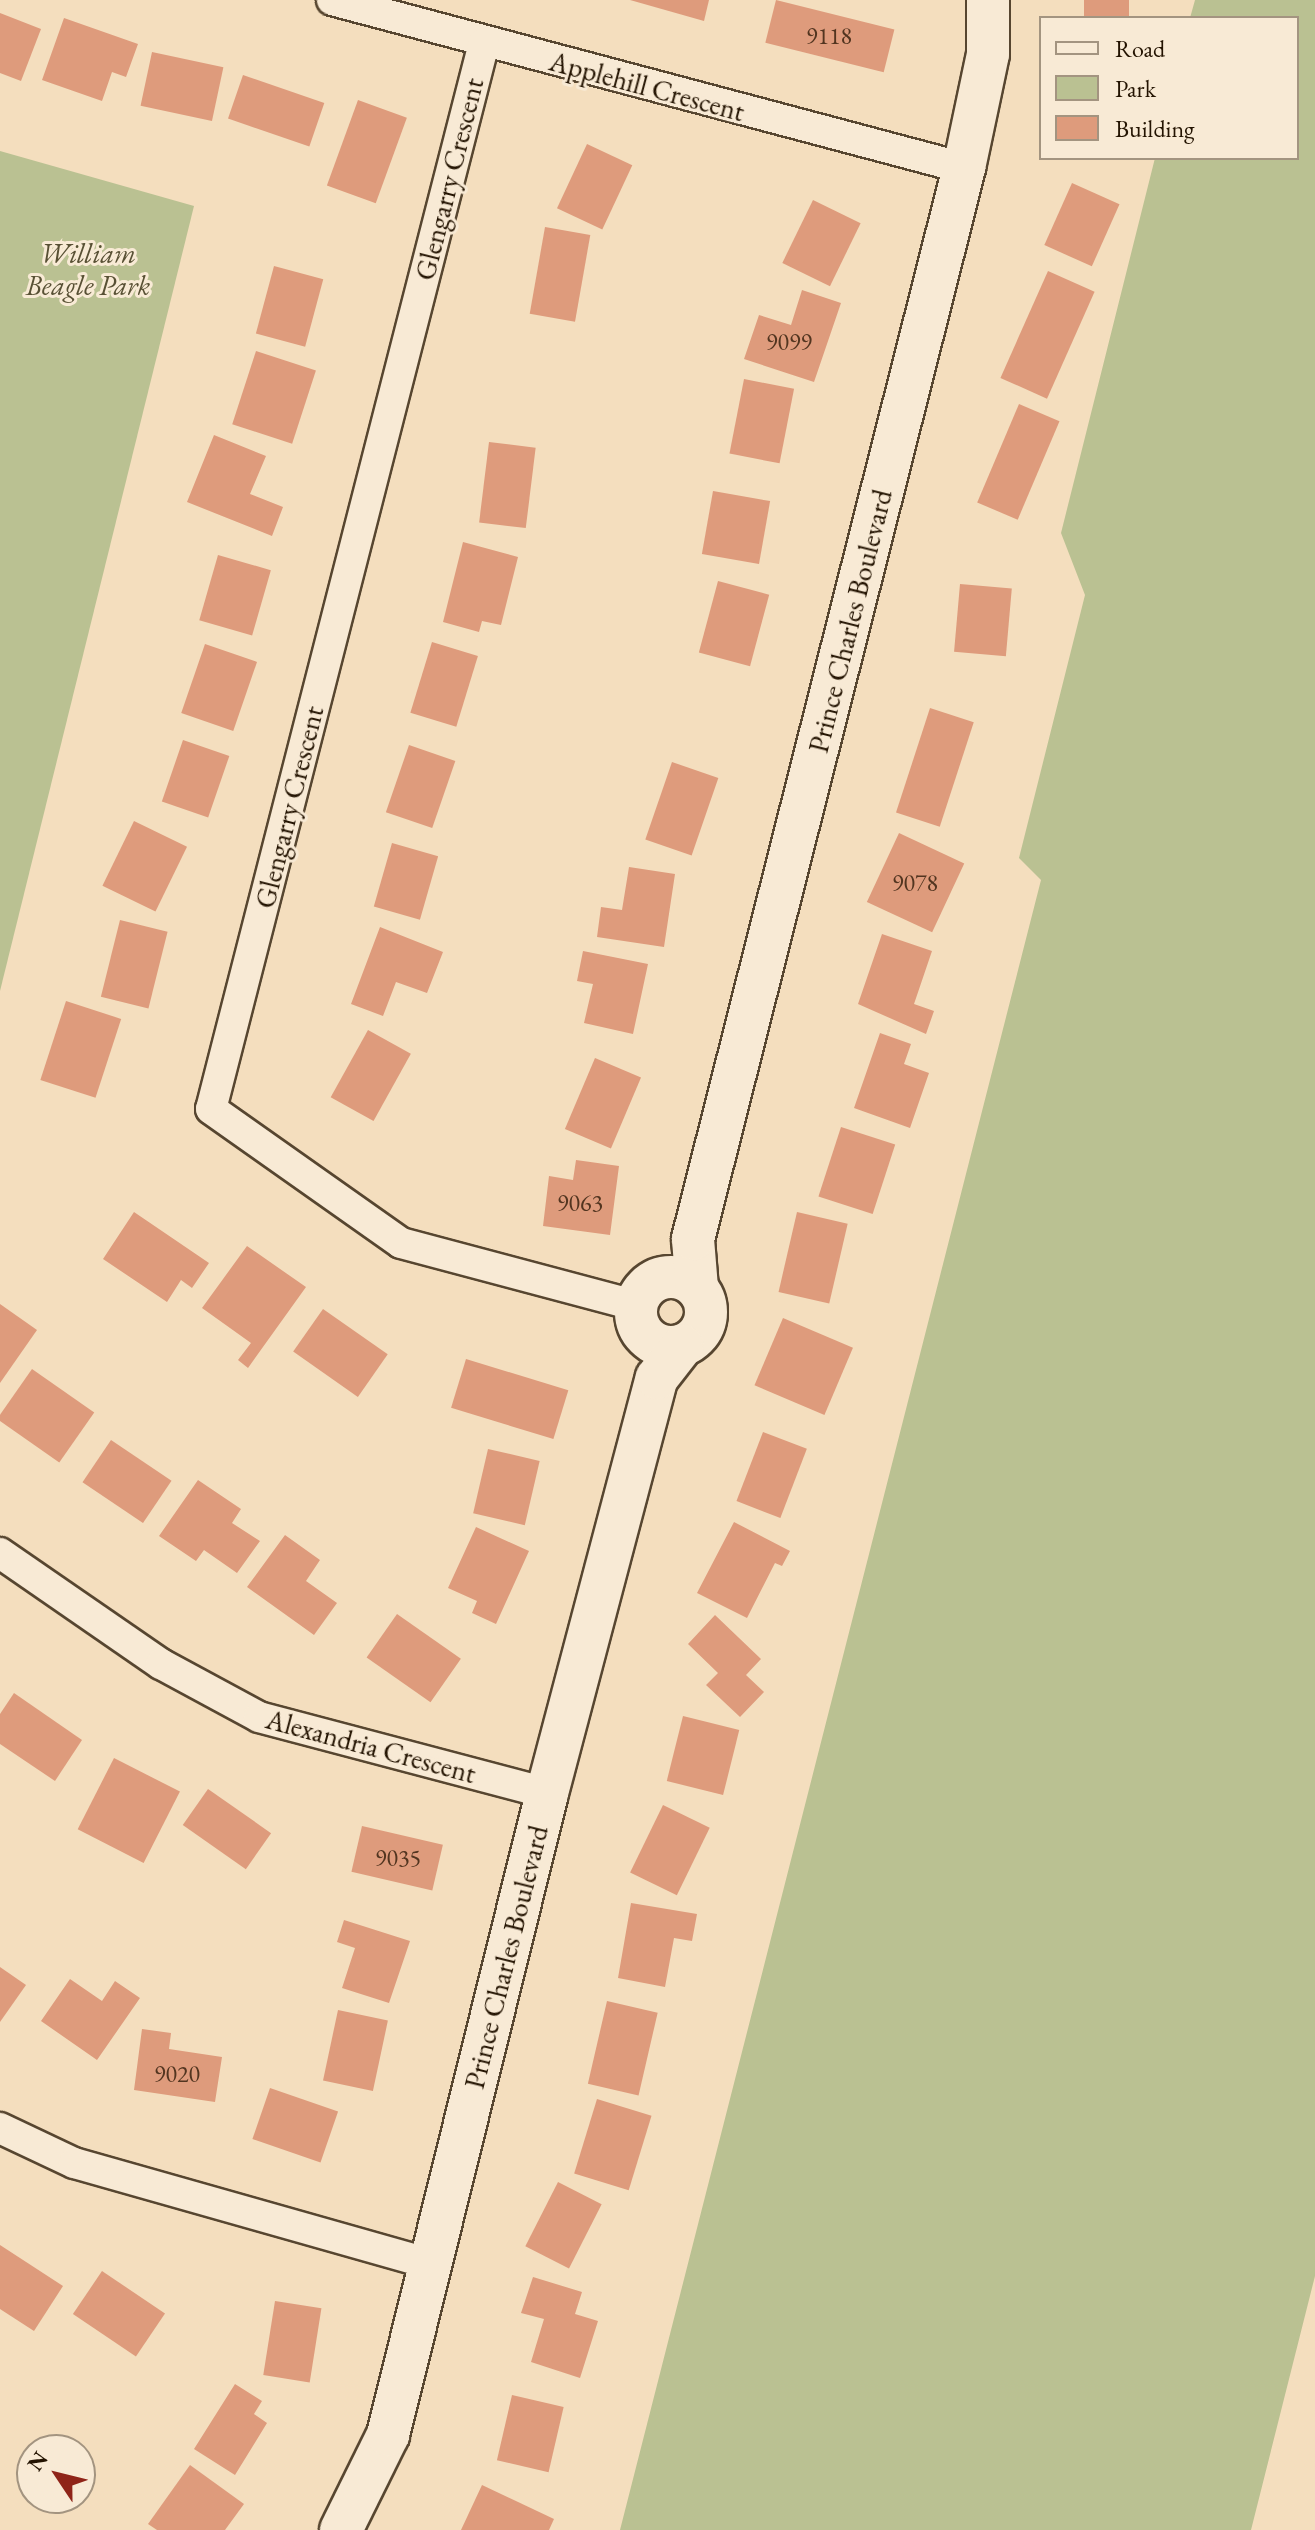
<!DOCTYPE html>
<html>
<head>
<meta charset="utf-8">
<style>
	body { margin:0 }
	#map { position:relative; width:1315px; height:2530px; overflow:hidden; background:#f4debe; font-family:"EB Garamond",serif }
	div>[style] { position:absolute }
	.green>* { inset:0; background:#bac192 }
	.building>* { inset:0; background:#de9b7c; transform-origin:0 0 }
	.roads { filter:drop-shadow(2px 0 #574630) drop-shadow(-2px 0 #574630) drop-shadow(0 2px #574630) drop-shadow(0 -2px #574630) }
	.street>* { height:30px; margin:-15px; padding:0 15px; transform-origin:15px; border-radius:15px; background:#f8ead5 }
	.secondary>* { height:42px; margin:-21px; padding:0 21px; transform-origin:21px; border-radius:21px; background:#f8ead5 }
	.secondary>.ring { margin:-21px; padding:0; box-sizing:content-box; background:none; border:42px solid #f8ead5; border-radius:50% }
	span { translate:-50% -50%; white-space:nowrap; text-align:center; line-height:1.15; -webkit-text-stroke:6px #f8ead5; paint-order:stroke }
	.number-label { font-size:24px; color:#523520 }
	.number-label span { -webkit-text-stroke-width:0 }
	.street-label { font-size:28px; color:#231301 }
	.park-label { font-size:28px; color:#585034; font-style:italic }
	.legend { position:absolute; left:1039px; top:16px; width:260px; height:144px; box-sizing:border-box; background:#f8ead5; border:2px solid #a39480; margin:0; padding:10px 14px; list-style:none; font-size:24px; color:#231301 }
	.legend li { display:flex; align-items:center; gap:16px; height:40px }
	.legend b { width:40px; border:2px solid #a39480 }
	.north { position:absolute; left:16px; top:2434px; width:80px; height:80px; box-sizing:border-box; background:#f8ead5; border:2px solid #a39480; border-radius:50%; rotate:305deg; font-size:22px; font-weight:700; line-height:32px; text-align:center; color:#231301 }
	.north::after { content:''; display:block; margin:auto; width:28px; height:36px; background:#8f2418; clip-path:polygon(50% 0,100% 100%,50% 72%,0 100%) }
</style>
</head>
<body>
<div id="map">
	<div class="green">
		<i style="clip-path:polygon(1195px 0,1315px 0,1315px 2276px,1251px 2530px,620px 2530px,1041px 880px,1019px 858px,1085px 595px,1061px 533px,1155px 158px,1297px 158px,1297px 18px,1190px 18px)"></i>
		<i style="clip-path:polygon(0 151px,194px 206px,0 991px)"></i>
	</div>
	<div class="building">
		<i style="clip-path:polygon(630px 0,709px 0,704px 21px)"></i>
		<i style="left:776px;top:0;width:122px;height:44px;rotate:14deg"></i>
		<i style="left:1084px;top:0;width:45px;height:18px"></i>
		<i style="clip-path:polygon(0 13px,41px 29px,21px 81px,0 73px)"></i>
		<i style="clip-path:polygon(64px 18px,138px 44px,126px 77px,112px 72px,102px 101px,42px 80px)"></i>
		<i style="left:152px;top:52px;width:73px;height:55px;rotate:12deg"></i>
		<i style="left:243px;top:75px;width:86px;height:46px;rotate:19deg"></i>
		<i style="left:358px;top:100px;width:52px;height:91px;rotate:20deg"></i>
		<i style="left:587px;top:144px;width:50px;height:71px;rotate:25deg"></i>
		<i style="left:1072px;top:183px;width:52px;height:68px;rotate:24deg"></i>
		<i style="left:813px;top:200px;width:53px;height:70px;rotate:26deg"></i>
		<i style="left:545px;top:227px;width:46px;height:88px;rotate:10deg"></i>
		<i style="left:274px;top:266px;width:51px;height:70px;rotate:15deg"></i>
		<i style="left:1048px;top:271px;width:51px;height:117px;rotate:24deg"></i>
		<i style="clip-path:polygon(802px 290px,841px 303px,814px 382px,744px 359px,759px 315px,791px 325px)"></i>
		<i style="left:256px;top:351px;width:63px;height:77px;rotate:18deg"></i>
		<i style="left:744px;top:379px;width:51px;height:76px;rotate:11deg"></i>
		<i style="left:1019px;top:404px;width:44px;height:107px;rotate:23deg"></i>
		<i style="clip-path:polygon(214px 435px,266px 456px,250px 494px,283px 507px,272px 536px,187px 502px)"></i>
		<i style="left:489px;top:442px;width:47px;height:81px;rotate:7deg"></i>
		<i style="left:713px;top:491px;width:58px;height:64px;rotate:10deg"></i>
		<i style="clip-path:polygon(463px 542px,518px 557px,501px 625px,482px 621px,479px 632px,443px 622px)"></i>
		<i style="left:218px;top:555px;width:55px;height:68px;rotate:16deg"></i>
		<i style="left:718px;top:581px;width:53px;height:74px;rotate:15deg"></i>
		<i style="left:960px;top:584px;width:52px;height:68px;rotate:5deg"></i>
		<i style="left:432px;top:642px;width:48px;height:74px;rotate:17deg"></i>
		<i style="left:205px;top:644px;width:55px;height:73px;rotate:19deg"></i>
		<i style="left:930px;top:708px;width:46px;height:110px;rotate:18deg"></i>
		<i style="left:183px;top:740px;width:49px;height:65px;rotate:19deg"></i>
		<i style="left:409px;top:745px;width:49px;height:71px;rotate:19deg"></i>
		<i style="left:672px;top:762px;width:49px;height:82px;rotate:19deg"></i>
		<i style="left:134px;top:821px;width:59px;height:72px;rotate:26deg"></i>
		<i style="left:899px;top:833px;width:72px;height:76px;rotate:25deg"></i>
		<i style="left:392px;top:843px;width:48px;height:66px;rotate:16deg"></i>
		<i style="clip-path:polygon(629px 867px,675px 874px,664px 947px,597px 937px,601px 907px,622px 910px)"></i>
		<i style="left:120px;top:920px;width:49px;height:79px;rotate:14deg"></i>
		<i style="clip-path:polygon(380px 927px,443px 952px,427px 993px,396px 982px,383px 1016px,351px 1004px)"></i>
		<i style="clip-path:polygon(882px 934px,932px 951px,914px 1004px,934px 1011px,926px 1034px,858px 1004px)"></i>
		<i style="clip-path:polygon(583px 951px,648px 964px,633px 1034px,584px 1023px,593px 984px,577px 981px)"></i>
		<i style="left:66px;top:1001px;width:58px;height:83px;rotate:18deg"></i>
		<i style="left:368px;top:1030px;width:49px;height:77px;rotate:29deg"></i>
		<i style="clip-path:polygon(880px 1033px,911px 1044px,904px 1064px,929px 1073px,910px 1128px,854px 1108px)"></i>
		<i style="left:595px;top:1058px;width:50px;height:77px;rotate:23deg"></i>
		<i style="left:841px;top:1127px;width:57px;height:73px;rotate:18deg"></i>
		<i style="clip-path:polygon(576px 1160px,619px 1166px,610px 1235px,543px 1226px,549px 1176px,573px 1180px)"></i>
		<i style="clip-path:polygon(134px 1212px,209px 1263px,192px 1288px,181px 1280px,167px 1302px,103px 1259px)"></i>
		<i style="left:797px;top:1212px;width:52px;height:82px;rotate:13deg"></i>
		<i style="clip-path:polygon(247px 1246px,306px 1287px,248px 1368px,238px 1360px,251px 1343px,202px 1308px)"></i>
		<i style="clip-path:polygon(0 1304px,37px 1330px,0 1383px)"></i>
		<i style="left:323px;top:1309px;width:79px;height:52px;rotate:35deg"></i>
		<i style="left:783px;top:1318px;width:76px;height:73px;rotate:23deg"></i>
		<i style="left:466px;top:1359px;width:107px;height:51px;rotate:17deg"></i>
		<i style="left:32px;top:1369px;width:76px;height:61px;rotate:35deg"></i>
		<i style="left:763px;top:1432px;width:47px;height:74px;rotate:21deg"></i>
		<i style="left:111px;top:1440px;width:73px;height:51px;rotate:34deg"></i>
		<i style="left:488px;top:1449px;width:53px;height:66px;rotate:13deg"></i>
		<i style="clip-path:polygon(198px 1480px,241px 1509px,232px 1523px,260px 1541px,237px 1573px,204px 1550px,196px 1561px,159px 1536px)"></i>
		<i style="clip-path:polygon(734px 1522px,790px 1551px,782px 1566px,775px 1563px,747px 1618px,697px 1593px)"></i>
		<i style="clip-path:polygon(476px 1527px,529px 1551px,496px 1624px,472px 1613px,477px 1601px,448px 1588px)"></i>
		<i style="clip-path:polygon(285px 1535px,320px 1560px,306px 1581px,337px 1603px,314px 1635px,247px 1587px)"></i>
		<i style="left:397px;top:1614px;width:78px;height:53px;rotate:35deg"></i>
		<i style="clip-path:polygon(715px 1615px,761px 1659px,746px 1675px,764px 1692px,740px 1717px,706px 1685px,718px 1673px,688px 1644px)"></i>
		<i style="clip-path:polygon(14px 1693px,82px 1740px,55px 1781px,0 1744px,0 1714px)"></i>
		<i style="left:683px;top:1716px;width:58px;height:67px;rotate:14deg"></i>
		<i style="left:114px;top:1758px;width:74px;height:80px;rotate:27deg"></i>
		<i style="left:208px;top:1789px;width:77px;height:44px;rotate:35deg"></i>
		<i style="left:663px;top:1805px;width:52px;height:75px;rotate:26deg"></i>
		<i style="left:362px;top:1826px;width:83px;height:47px;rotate:13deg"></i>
		<i style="clip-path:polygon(631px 1903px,697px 1914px,692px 1941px,674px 1938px,665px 1987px,618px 1978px)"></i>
		<i style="clip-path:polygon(344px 1920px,410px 1941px,389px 2003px,342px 1988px,355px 1948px,337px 1942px)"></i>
		<i style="clip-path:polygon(0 1967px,26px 1985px,0 2022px)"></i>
		<i style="clip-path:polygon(70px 1979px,102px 2001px,115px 1981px,140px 1998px,97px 2060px,41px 2021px)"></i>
		<i style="left:607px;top:2001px;width:52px;height:85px;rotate:13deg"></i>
		<i style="left:338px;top:2010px;width:51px;height:72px;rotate:12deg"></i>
		<i style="clip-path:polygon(142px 2029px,171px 2033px,169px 2049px,222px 2057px,215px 2102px,134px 2090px)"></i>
		<i style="left:270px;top:2088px;width:72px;height:54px;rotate:19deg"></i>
		<i style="left:597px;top:2099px;width:57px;height:78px;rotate:17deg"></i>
		<i style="left:558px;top:2182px;width:49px;height:72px;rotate:27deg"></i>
		<i style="clip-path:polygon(0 2245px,63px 2286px,34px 2331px,0 2309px)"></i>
		<i style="left:102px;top:2271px;width:76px;height:52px;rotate:34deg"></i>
		<i style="clip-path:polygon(533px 2277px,582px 2292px,575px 2314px,598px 2321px,580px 2378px,531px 2362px,544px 2319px,521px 2313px)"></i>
		<i style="left:275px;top:2301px;width:47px;height:75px;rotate:9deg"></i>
		<i style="clip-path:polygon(235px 2384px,262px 2401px,254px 2414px,267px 2423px,235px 2475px,194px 2449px)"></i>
		<i style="left:512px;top:2395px;width:53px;height:67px;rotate:13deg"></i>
		<i style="clip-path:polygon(190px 2465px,244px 2504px,225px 2530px,157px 2530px,148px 2524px)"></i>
		<i style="clip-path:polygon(482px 2485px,554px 2519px,549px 2530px,461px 2530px)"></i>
	</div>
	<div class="roads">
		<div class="street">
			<i style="left:332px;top:0;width:654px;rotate:14.89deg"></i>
			<i style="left:484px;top:43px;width:1100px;rotate:104.36deg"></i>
			<i style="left:211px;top:1109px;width:232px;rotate:35.2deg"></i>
			<i style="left:401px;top:1243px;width:244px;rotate:14.9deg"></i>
			<i style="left:0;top:1553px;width:196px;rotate:34.6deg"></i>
			<i style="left:161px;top:1664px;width:111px;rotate:28.4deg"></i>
			<i style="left:259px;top:1717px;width:298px;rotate:14.8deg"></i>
			<i style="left:0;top:2128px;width:82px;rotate:25.3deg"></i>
			<i style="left:74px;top:2163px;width:370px;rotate:15.8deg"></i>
		</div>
		<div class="secondary">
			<i class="ring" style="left:636px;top:1277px;width:28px;height:28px"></i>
			<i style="left:697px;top:1288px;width:49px;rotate:-94.7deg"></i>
			<i style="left:693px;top:1239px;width:1105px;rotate:-75.8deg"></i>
			<i style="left:964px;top:168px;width:116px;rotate:-78.1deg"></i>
			<i style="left:988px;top:54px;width:54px;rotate:-90deg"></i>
			<i style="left:341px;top:2530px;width:106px;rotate:-63.7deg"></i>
			<i style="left:388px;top:2435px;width:661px;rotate:-76.09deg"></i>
			<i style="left:547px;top:1793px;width:429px;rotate:-75.2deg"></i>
			<i style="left:657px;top:1378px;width:41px;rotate:-52deg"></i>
		</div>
	</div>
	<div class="number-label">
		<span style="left:829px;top:36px">9118</span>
		<span style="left:789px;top:342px">9099</span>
		<span style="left:915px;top:883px">9078</span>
		<span style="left:580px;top:1203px">9063</span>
		<span style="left:398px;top:1858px">9035</span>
		<span style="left:177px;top:2074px">9020</span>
	</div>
	<div class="street-label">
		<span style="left:647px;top:86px;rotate:15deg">Applehill Crescent</span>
		<span style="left:449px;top:179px;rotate:-76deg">Glengarry Crescent</span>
		<span style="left:850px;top:621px;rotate:-76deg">Prince Charles Boulevard</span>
		<span style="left:289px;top:807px;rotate:-76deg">Glengarry Crescent</span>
		<span style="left:371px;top:1746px;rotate:15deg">Alexandria Crescent</span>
		<span style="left:506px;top:1957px;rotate:-76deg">Prince Charles Boulevard</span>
	</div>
	<div class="park-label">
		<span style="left:88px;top:269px">William<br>Beagle Park</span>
	</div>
	<ul class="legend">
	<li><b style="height:10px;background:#f8ead5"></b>Road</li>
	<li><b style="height:22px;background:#bac192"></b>Park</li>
	<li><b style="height:22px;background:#de9b7c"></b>Building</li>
	</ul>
	<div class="north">N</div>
</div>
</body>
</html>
